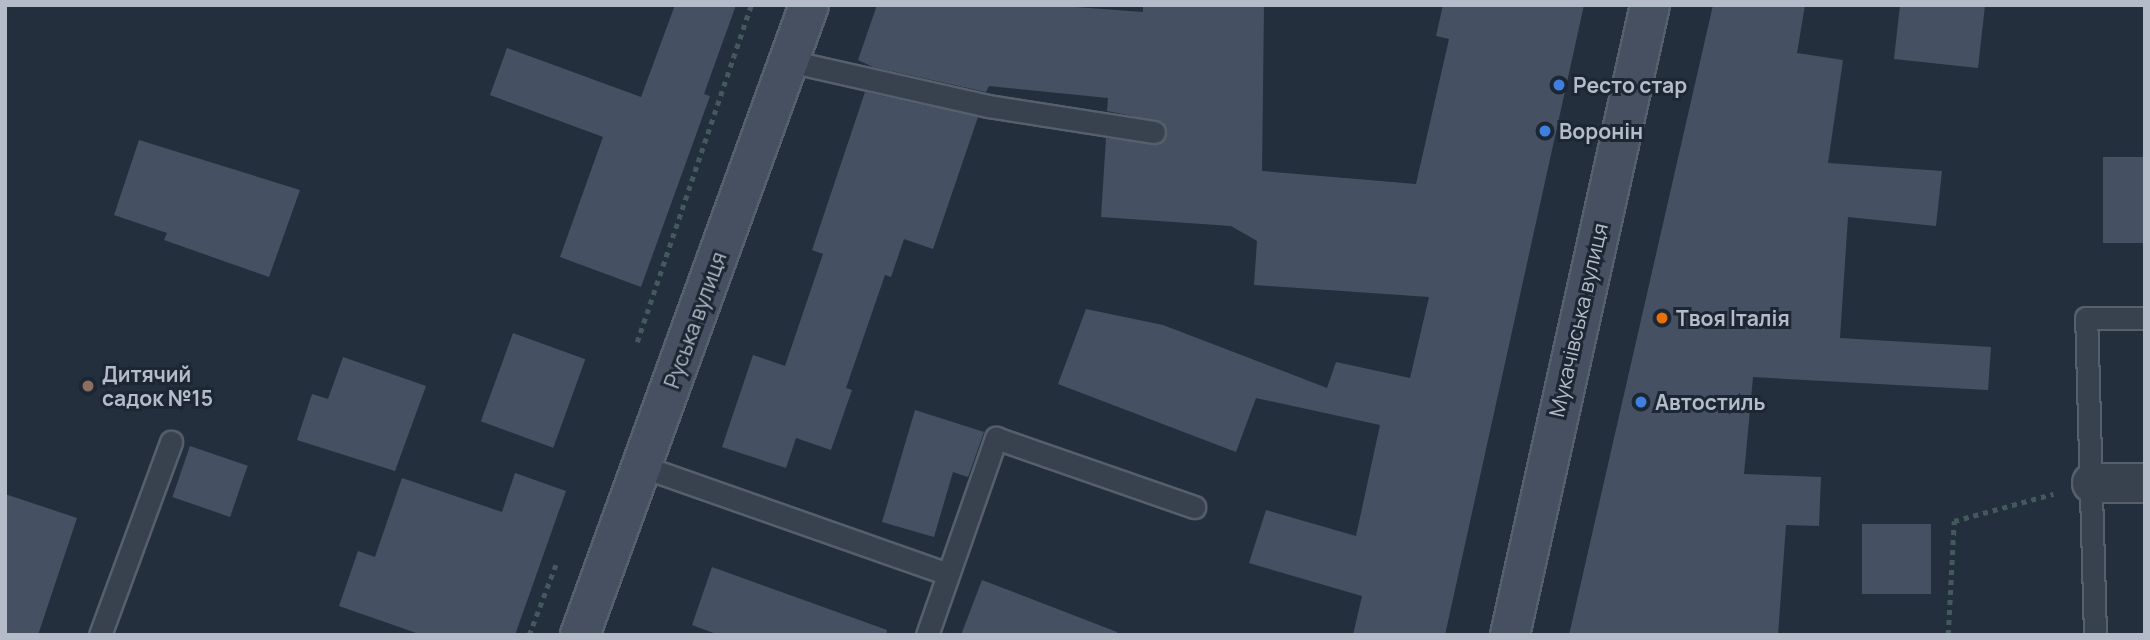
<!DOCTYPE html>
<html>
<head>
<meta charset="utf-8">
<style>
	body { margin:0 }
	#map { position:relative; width:2150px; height:640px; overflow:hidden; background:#242f3e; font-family:Manrope,sans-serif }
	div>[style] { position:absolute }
	.building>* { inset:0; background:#455162; transform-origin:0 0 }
	.path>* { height:4.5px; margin-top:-2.25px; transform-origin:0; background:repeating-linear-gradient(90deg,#44595c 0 5px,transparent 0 10px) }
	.roads { filter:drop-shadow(2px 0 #565f6c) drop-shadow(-2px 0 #565f6c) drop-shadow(0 2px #565f6c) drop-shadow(0 -2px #565f6c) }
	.service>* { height:21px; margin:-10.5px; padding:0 10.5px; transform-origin:10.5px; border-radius:10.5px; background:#38414e }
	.minor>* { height:38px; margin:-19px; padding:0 19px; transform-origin:19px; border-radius:19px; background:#38414e }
	.secondary>* { height:38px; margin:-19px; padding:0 19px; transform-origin:19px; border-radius:19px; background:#465061 }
	.dots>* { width:19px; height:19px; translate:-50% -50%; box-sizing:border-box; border:4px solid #1d2633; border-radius:50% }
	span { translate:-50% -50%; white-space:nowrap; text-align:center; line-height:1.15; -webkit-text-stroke:6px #1d2633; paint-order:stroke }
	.poi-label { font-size:21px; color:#b4bcc9; font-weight:700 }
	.left { translate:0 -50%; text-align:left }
	.street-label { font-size:21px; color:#b4bcc9 }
	.frame { position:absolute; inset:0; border:7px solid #b4bcc9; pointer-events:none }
</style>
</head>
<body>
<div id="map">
	<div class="building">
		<i style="clip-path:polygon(675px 5px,736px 5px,704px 94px,710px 96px,641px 287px,560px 257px,603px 137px,490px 95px,507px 48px,641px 97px)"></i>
		<i style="clip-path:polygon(877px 5px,1048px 5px,1143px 12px,1143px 5px,1264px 5px,1262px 171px,1416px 184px,1449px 39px,1436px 36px,1443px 5px,1584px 5px,1445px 635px,1353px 635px,1362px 596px,1249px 563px,1266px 510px,1356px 536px,1380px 425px,1256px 398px,1236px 452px,1058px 384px,1086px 309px,1163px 325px,1327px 388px,1336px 362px,1410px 378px,1429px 297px,1254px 285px,1257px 241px,1231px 226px,1101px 217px,1106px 138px,1158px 144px,1167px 135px,1163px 122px,1107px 111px,1108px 98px,989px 86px,986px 92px,873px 67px,858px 60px)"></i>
		<i style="clip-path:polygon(1713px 5px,1805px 5px,1797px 53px,1843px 60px,1828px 163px,1942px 171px,1936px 226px,1848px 217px,1840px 338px,1991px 347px,1988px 390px,1753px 377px,1744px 474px,1821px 477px,1819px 526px,1786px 525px,1778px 635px,1569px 635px)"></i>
		<i style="clip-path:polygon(1900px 5px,1985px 5px,1978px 68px,1894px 59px)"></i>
		<i style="clip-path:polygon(865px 92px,978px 117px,933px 249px,904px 239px,891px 277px,885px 275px,846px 388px,852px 390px,831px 450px,796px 438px,786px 468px,722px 447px,753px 355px,785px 366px,823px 254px,812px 250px)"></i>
		<i style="clip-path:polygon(139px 140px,300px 190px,269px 277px,164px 240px,167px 233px,114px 215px)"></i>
		<i style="left:2103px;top:157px;width:42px;height:86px"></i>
		<i style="left:513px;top:333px;width:77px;height:94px;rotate:20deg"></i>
		<i style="clip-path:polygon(343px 357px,426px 386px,395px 471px,297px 440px,312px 394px,328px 399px)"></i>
		<i style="clip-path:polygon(915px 410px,984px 432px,968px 477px,953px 472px,934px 537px,882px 522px)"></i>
		<i style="left:190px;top:446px;width:61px;height:54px;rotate:19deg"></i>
		<i style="clip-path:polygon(515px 473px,566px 491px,515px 635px,422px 635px,339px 606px,358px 551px,375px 557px,402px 478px,502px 512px)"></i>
		<i style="clip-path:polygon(5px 494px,77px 518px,38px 635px,5px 635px)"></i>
		<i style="left:1862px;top:524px;width:69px;height:70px"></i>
		<i style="clip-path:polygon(712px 567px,887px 630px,886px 635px,719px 635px,692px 625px)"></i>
		<i style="clip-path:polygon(982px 580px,1117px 632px,1117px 635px,961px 635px)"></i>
	</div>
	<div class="path">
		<i style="left:637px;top:342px;width:356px;rotate:-71.3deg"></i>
		<i style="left:529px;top:635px;width:76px;rotate:-69.2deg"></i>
		<i style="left:1948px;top:635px;width:114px;rotate:-87deg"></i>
		<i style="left:1954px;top:521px;width:103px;rotate:-15.3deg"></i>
	</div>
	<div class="roads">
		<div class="service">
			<i style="left:789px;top:61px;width:204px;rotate:12.7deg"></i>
			<i style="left:988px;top:106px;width:168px;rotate:8.9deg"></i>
			<i style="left:641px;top:466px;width:325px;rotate:19.4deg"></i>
			<i style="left:100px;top:635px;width:206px;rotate:-69.8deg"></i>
			<i style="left:927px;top:635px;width:209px;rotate:-70.7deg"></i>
			<i style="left:996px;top:438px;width:210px;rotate:19.2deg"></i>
			<i style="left:2095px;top:635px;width:317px;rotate:-91.6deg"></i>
			<i style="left:2086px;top:318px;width:59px"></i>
		</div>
		<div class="minor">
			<i style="left:2092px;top:483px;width:53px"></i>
		</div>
		<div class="secondary">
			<i style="left:580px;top:635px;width:670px;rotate:-70.02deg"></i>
			<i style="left:1510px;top:635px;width:645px;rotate:-77.47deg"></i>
		</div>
	</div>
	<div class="dots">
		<i style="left:1559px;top:85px;background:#3f7fe0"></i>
		<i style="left:1545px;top:131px;background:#3f7fe0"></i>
		<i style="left:1662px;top:318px;background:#e8710a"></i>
		<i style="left:88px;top:386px;background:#8d6e63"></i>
		<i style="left:1641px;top:402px;background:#3f7fe0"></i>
	</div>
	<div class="poi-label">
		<span class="left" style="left:1573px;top:85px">Ресто стар</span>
		<span class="left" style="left:1559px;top:131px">Воронін</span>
		<span class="left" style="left:1676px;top:318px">Твоя Італія</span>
		<span class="left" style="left:102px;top:386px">Дитячий<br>садок №15</span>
		<span class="left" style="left:1655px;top:402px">Автостиль</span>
	</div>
	<div class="street-label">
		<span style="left:695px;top:320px;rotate:-70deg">Руська вулиця</span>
		<span style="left:1578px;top:320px;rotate:-77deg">Мукачівська вулиця</span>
	</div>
	<div class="frame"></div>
</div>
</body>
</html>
